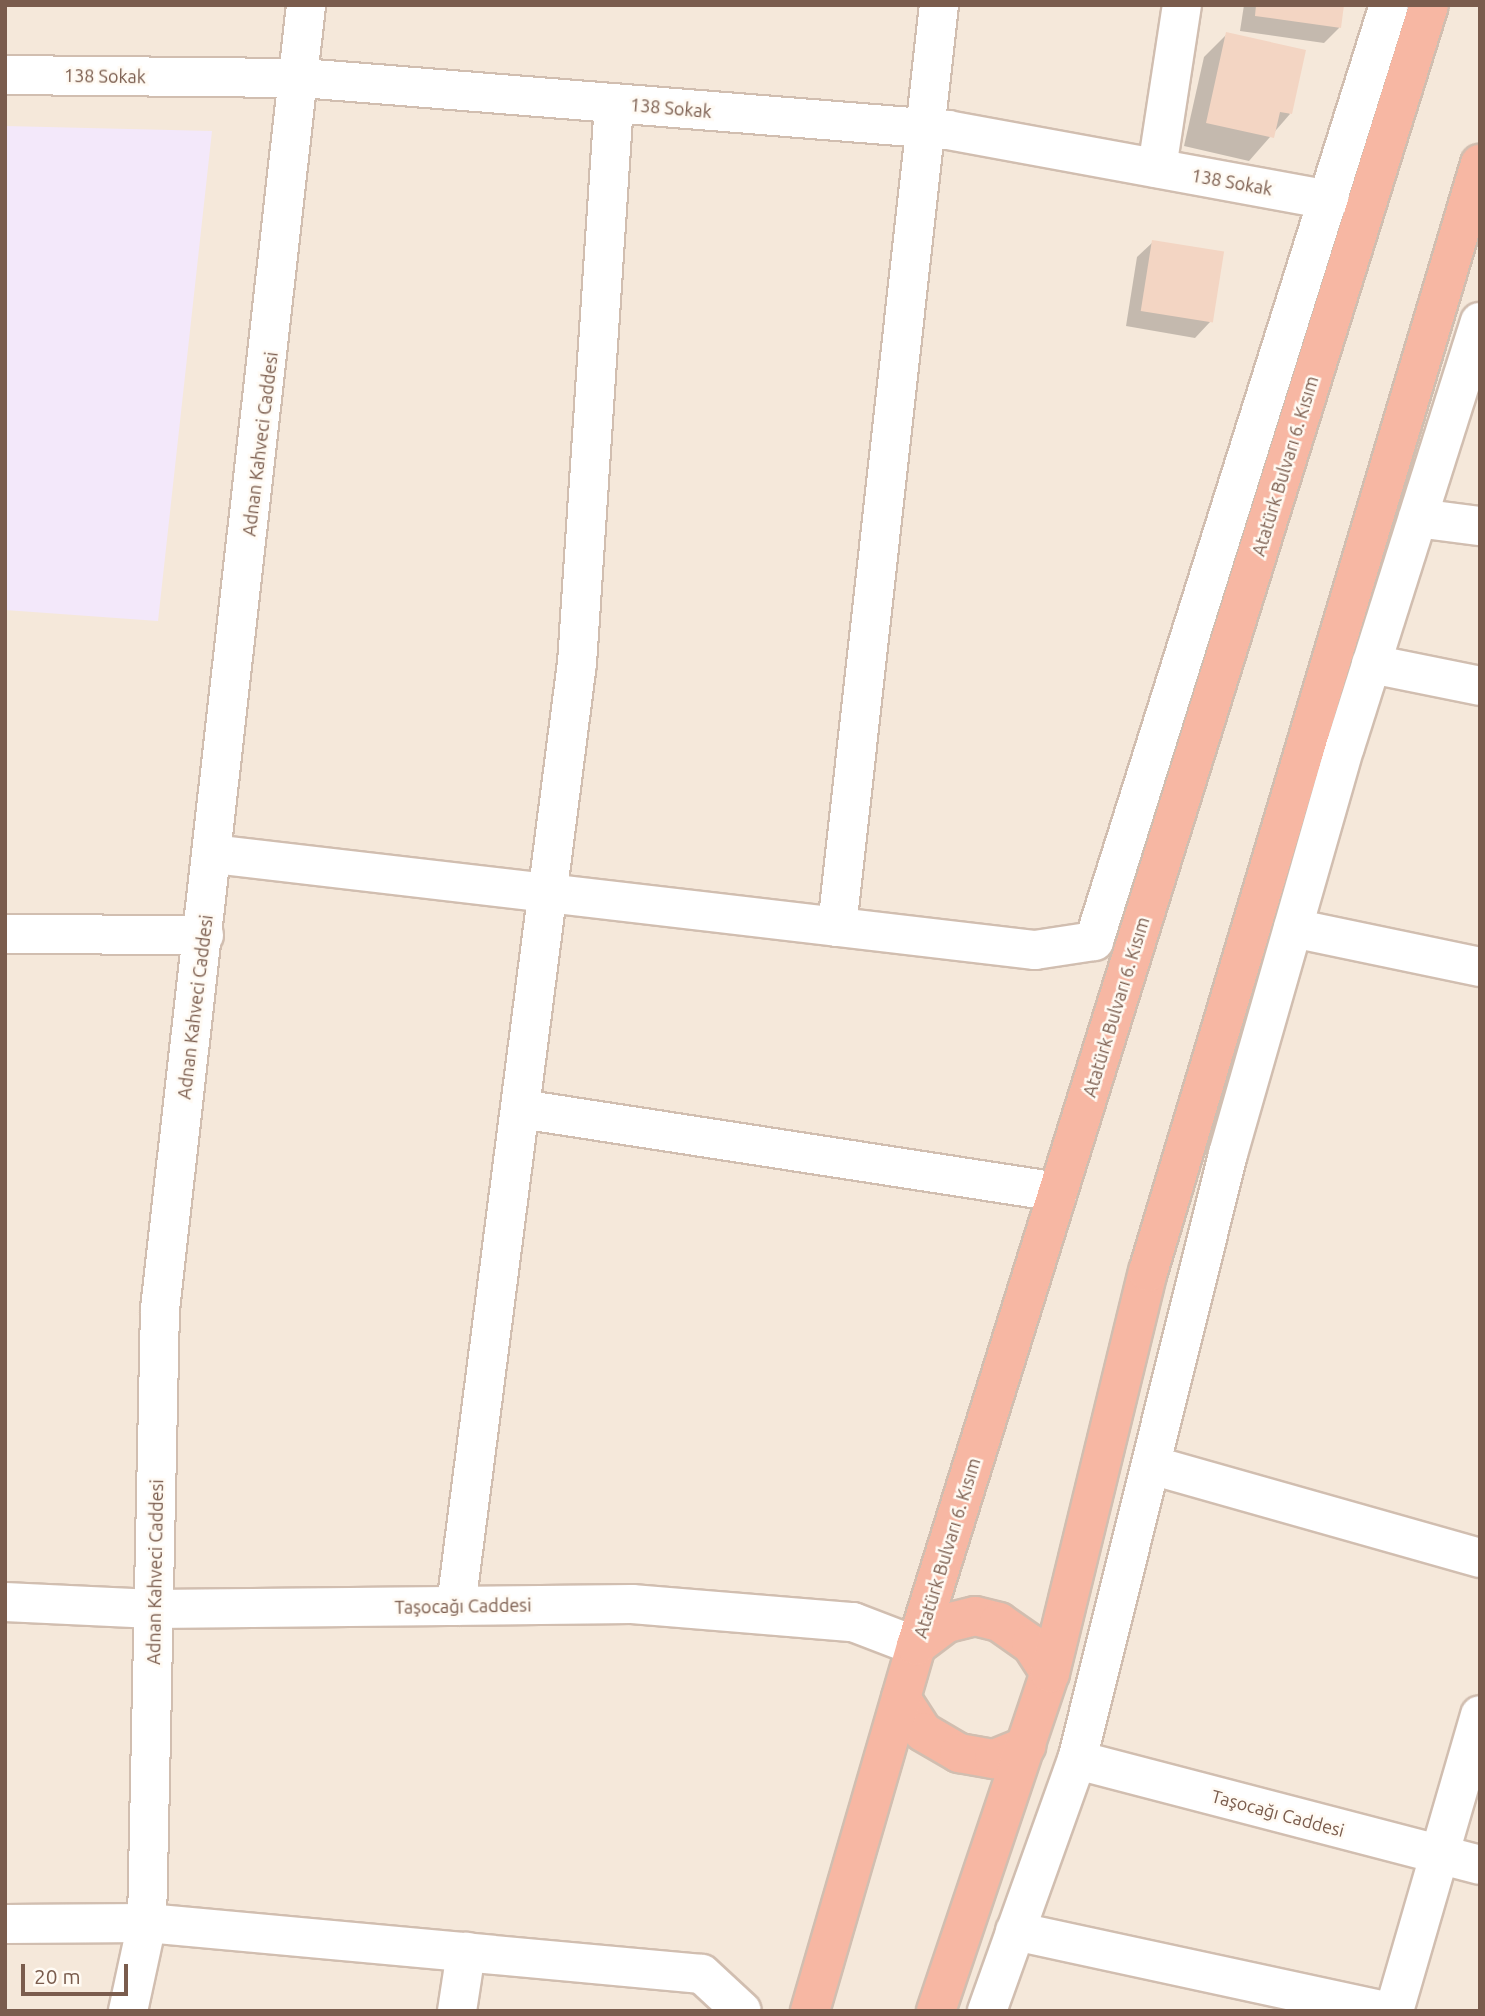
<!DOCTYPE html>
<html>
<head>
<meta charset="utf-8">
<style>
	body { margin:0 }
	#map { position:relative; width:1485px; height:2016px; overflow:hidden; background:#fdf6ec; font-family:Ubuntu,sans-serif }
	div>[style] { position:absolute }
	.residential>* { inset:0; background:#f5e8da; transform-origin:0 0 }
	.education>* { inset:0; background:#f3e8fa }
	.shadow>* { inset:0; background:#0003 }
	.building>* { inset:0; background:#f3d5c3; transform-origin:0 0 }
	.roads { filter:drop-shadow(2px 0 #d1beb0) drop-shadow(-2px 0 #d1beb0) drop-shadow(0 2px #d1beb0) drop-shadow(0 -2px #d1beb0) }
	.minor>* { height:38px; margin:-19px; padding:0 19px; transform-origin:19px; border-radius:19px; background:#fff }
	.highway>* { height:38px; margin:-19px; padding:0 19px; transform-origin:19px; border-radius:19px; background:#f7b7a3 }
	span { translate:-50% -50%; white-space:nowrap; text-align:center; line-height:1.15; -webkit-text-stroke:5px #fffaf3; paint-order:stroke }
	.street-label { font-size:18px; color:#7a5c4d }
	.frame { position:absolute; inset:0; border:7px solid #7a5c4d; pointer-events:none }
	.scale { position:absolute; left:21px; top:1964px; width:107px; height:32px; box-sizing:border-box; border:4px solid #7a5c4d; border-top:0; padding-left:9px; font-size:21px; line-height:24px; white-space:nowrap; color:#7a5c4d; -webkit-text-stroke:5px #fffaf3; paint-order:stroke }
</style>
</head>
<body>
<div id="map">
	<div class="residential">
		<i style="left:5px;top:5px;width:1475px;height:2006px"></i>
	</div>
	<div class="education">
		<i style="clip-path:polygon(5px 126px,212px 131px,158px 621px,5px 610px)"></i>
	</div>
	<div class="shadow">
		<i style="clip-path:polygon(1244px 5px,1342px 5px,1339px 28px,1324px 43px,1240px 31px)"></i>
		<i style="clip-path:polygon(1227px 34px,1290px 114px,1249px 161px,1184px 146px,1204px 57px)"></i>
		<i style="clip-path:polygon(1153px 242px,1210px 322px,1195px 338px,1126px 326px,1137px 257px)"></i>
	</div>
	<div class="building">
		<i style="clip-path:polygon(1256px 5px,1344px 5px,1341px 28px,1255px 16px)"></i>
		<i style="clip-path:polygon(1226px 32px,1306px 50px,1292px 114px,1280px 112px,1274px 138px,1206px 123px)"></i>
		<i style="left:1152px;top:240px;width:73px;height:72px;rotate:9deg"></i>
	</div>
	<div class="roads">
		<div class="minor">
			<i style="left:5px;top:75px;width:297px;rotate:0.6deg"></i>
			<i style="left:302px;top:78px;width:648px;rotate:4.6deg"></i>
			<i style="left:948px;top:130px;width:388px;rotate:10.4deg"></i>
			<i style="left:1157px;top:168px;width:165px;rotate:-81.3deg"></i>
			<i style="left:1418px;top:518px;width:63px;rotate:7.4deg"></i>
			<i style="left:1371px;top:664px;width:111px;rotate:11.4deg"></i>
			<i style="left:213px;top:854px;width:828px;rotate:6.66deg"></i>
			<i style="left:1035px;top:950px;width:60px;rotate:-8.7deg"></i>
			<i style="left:1094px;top:941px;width:981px;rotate:-72.51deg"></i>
			<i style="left:837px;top:927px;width:928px;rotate:-83.69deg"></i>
			<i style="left:1293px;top:928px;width:191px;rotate:11.8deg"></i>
			<i style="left:5px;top:934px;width:199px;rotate:0.3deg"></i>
			<i style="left:521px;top:1109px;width:543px;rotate:8.79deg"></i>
			<i style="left:1151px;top:1465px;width:342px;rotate:15.8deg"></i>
			<i style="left:5px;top:1602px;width:149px;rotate:2.7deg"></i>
			<i style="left:154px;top:1609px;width:478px;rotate:-0.6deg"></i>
			<i style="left:632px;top:1604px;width:222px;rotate:4.7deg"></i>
			<i style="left:853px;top:1622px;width:67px;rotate:20.9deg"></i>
			<i style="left:456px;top:1606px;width:951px;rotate:-82.69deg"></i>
			<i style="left:577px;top:663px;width:561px;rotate:-86.22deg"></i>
			<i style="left:1077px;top:1760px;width:416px;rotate:14.6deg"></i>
			<i style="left:5px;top:1924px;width:142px;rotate:-0.4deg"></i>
			<i style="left:147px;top:1923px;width:557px;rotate:5.25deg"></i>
			<i style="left:702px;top:1974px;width:54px;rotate:42.8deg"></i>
			<i style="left:1015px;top:1931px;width:378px;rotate:12.2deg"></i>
			<i style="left:128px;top:2011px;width:90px;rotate:-77.8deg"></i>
			<i style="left:147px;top:1923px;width:614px;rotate:-88.79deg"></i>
			<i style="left:160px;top:1309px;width:1312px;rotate:-83.61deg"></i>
			<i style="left:457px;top:2011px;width:60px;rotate:-81.3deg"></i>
			<i style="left:987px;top:2011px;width:267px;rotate:-70.3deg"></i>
			<i style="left:1077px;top:1760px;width:625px;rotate:-76.01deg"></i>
			<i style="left:1228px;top:1154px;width:423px;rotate:-74deg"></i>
			<i style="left:1345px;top:747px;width:446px;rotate:-72.4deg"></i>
			<i style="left:1394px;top:2011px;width:308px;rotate:-73.8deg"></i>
		</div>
		<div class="highway">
			<i style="left:916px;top:1646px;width:39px;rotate:-37deg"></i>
			<i style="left:947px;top:1623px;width:29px;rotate:-14deg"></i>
			<i style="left:975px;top:1616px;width:25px;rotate:14deg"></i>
			<i style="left:999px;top:1622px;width:39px;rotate:35deg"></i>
			<i style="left:1031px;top:1644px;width:35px;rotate:57deg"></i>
			<i style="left:901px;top:1698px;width:40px;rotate:57.1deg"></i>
			<i style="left:923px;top:1732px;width:42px;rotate:30.3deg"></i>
			<i style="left:959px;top:1753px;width:36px;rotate:10deg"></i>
			<i style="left:994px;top:1759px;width:35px;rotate:-22deg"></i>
			<i style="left:810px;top:2011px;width:380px;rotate:-73.8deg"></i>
			<i style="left:916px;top:1646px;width:1719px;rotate:-72.64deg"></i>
			<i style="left:936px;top:2011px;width:357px;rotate:-71.4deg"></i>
			<i style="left:1050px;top:1673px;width:413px;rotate:-76.3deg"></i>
			<i style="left:1148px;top:1272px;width:1157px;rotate:-73.32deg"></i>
		</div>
	</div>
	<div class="street-label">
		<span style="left:105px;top:76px;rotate:1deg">138 Sokak</span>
		<span style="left:671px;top:108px;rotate:5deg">138 Sokak</span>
		<span style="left:1232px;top:182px;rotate:10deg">138 Sokak</span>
		<span style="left:260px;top:444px;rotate:-83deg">Adnan Kahveci Caddesi</span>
		<span style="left:1285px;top:466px;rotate:-73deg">Atatürk Bulvarı 6. Kısım</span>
		<span style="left:195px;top:1007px;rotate:-83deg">Adnan Kahveci Caddesi</span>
		<span style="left:1116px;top:1007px;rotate:-73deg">Atatürk Bulvarı 6. Kısım</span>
		<span style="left:947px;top:1548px;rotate:-73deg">Atatürk Bulvarı 6. Kısım</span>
		<span style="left:155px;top:1572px;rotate:-89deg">Adnan Kahveci Caddesi</span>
		<span style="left:463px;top:1606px;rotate:-1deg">Taşocağı Caddesi</span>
		<span style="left:1278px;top:1813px;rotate:15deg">Taşocağı Caddesi</span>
	</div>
	<div class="frame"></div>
	<div class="scale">20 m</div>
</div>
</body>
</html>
